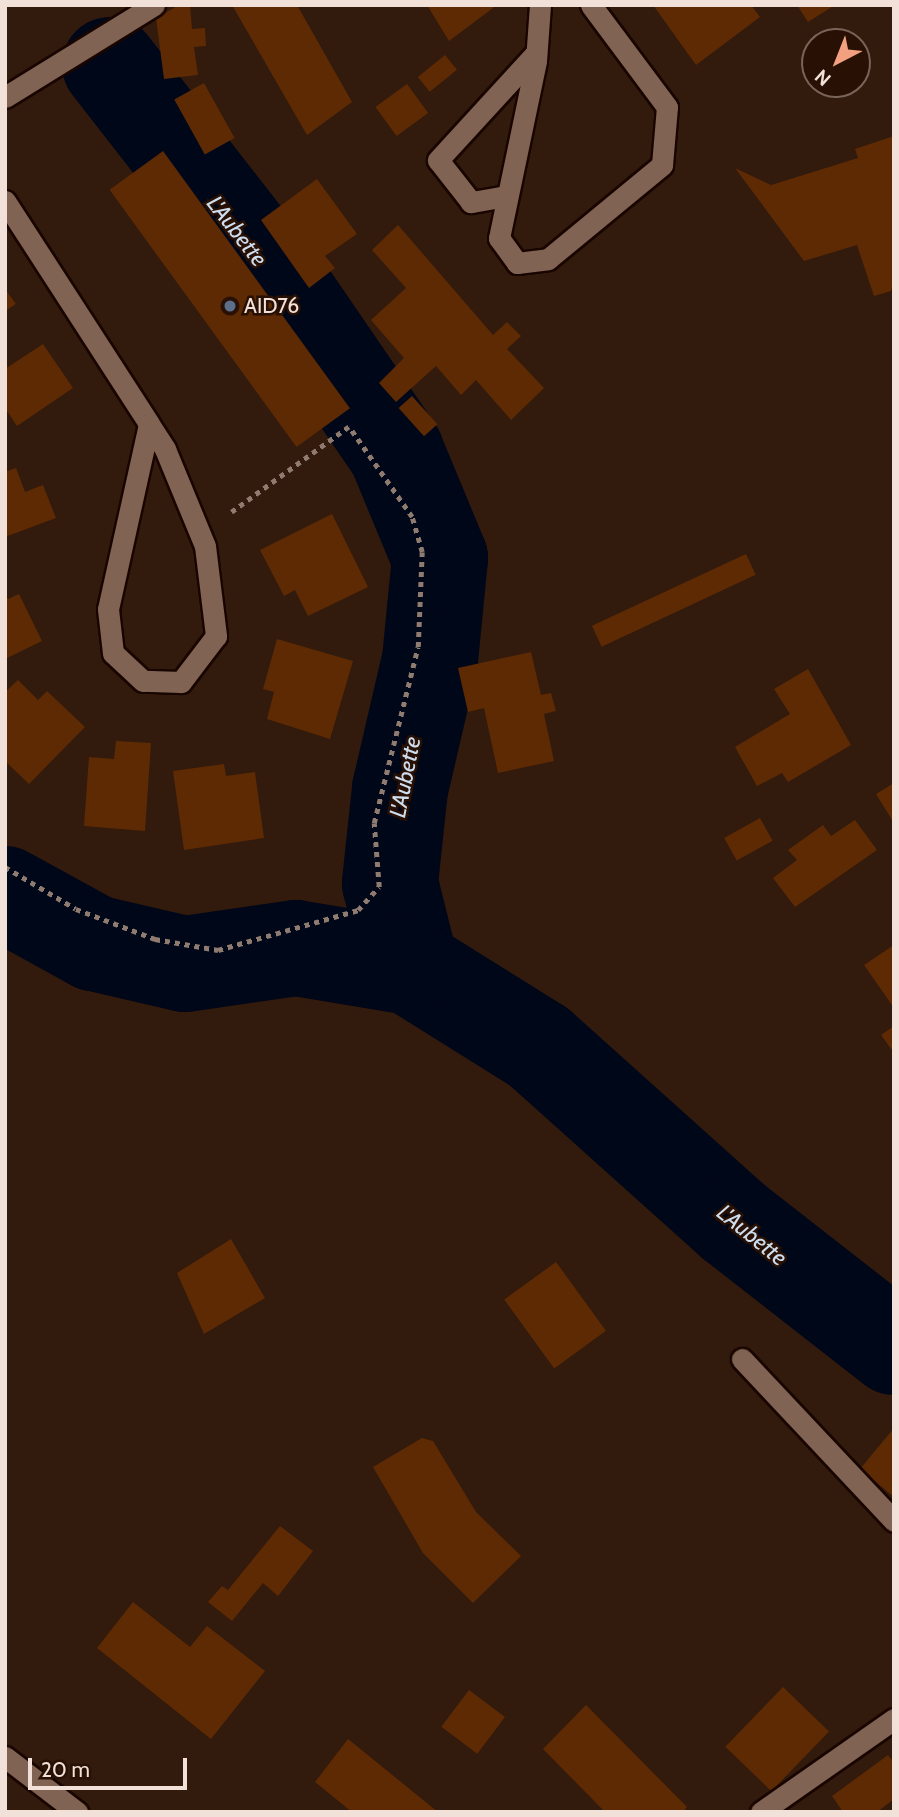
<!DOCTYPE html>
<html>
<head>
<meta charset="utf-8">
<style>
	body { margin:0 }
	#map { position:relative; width:899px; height:1817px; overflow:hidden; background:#321a0c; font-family:Cabin,sans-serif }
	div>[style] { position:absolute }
	.river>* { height:96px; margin:-48px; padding:0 48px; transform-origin:48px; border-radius:48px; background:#000718 }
	.building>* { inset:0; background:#5e2a04; transform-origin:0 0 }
	.path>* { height:4.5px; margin-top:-2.25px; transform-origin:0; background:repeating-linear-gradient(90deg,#8f7b6f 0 5px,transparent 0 10px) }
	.roads { filter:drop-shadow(2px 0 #190500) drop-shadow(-2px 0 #190500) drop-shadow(0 2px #190500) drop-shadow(0 -2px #190500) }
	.lane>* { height:21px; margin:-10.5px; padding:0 10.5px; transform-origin:10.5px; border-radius:10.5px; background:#806352 }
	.street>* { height:21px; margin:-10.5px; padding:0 10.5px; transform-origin:10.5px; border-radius:10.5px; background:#806352 }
	.dots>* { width:19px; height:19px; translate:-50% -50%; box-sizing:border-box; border:4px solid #281104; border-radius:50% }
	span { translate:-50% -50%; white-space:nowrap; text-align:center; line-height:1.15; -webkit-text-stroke:5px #281104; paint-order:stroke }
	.poi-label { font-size:21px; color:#f2e1d8 }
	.left { translate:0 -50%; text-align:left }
	.water-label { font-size:23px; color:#cedeef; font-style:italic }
	.frame { position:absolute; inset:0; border:7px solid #f2e1d8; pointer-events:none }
	.north { position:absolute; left:801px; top:28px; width:70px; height:70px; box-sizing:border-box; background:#281104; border:2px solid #796459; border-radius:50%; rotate:222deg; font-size:19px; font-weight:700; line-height:28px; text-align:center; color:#f2e1d8 }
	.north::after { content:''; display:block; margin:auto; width:24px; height:32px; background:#f2a080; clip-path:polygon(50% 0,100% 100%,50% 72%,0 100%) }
	.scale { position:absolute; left:28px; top:1758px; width:159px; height:32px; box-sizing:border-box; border:4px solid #f2e1d8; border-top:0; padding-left:9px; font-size:21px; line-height:24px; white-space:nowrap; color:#f2e1d8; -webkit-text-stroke:5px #281104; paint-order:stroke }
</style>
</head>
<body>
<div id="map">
	<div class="river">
		<i style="left:110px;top:65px;width:290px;rotate:52.1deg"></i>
		<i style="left:288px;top:294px;width:191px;rotate:55.6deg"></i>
		<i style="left:396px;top:452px;width:115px;rotate:67.5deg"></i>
		<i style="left:440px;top:558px;width:102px;rotate:95.6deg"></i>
		<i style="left:430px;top:660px;width:132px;rotate:103.1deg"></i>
		<i style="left:400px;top:789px;width:95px;rotate:96.1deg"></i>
		<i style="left:390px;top:883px;width:87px;rotate:76deg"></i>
		<i style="left:411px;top:967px;width:151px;rotate:32deg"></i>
		<i style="left:539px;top:1047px;width:262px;rotate:41.9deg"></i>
		<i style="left:734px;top:1222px;width:203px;rotate:38deg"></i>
		<i style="left:5px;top:894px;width:102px;rotate:28.8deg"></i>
		<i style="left:94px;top:943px;width:93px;rotate:13deg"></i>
		<i style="left:185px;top:964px;width:112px;rotate:-8.2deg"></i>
		<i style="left:296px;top:948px;width:117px;rotate:9.4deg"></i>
	</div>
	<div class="building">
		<i style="clip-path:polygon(179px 5px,190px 5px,192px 29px,205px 28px,206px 46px,194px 47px,198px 75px,164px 79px,156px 18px)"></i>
		<i style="clip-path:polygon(232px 5px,297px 5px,352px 102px,307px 135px)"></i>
		<i style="clip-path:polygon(427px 5px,497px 5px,449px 41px)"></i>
		<i style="clip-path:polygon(653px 5px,751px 5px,760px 17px,696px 65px)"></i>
		<i style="clip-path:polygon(797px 5px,835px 5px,808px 22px)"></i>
		<i style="left:445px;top:55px;width:19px;height:35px;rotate:51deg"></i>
		<i style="left:204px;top:83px;width:63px;height:34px;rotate:61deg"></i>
		<i style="left:407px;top:84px;width:36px;height:39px;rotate:54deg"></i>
		<i style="clip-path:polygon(894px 136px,894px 280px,891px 291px,874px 296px,857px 245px,804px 261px,735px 168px,771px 185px,858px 158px,855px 149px)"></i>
		<i style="left:163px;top:151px;width:318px;height:66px;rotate:54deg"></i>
		<i style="clip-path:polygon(317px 179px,357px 234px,325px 256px,335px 268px,309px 288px,261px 220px)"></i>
		<i style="clip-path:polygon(398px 225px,493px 335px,507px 322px,521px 336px,507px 349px,544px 388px,511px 420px,476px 380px,461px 395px,436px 366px,396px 402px,379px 383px,404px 358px,371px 320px,406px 288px,372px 250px)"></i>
		<i style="clip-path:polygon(5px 289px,16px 304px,5px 311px)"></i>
		<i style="clip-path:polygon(43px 344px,73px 388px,17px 426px,5px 408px,5px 369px)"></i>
		<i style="left:412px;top:396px;width:38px;height:18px;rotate:48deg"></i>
		<i style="clip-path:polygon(16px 468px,25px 492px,43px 485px,56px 518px,5px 537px,5px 472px)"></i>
		<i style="clip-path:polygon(332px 514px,368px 587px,308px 616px,295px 590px,284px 596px,260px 550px)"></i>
		<i style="left:746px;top:554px;width:23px;height:170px;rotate:65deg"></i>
		<i style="clip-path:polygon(19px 594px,42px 641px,5px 659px,5px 595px,8px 599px)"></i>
		<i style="clip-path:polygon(277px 639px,353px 661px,330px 739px,267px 719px,274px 692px,263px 689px)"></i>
		<i style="clip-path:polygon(531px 652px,541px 695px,551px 693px,556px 711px,544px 714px,554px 761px,498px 773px,484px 708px,468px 712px,458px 668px)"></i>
		<i style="clip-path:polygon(808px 669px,851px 745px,788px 782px,782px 773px,757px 786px,735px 747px,790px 714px,774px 689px)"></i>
		<i style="clip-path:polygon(18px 680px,38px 700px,47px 691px,85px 727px,29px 784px,5px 761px,5px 692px)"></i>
		<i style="clip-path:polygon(116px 741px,151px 743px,145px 831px,84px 826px,89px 757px,114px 759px)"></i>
		<i style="clip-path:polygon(224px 764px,226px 776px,255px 772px,264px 838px,184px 850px,173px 771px)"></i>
		<i style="clip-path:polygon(894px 783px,894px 823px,876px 794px)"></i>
		<i style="left:760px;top:818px;width:26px;height:41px;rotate:61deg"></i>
		<i style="clip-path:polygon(855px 820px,877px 850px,795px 907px,773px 878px,797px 860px,788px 850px,823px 825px,831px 836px)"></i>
		<i style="clip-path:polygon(894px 945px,894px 1008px,864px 965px)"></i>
		<i style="clip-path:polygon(894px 1026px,894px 1053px,881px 1035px)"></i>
		<i style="clip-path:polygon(231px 1239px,265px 1298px,204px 1334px,177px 1273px)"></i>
		<i style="left:556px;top:1262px;width:85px;height:64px;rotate:54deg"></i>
		<i style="clip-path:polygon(894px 1428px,894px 1497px,860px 1469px)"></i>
		<i style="clip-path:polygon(422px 1438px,433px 1441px,476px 1512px,521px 1556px,473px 1603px,423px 1553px,373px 1467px)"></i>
		<i style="clip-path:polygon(280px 1526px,313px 1551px,278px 1596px,263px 1583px,232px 1621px,208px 1602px,222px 1586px,228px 1590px)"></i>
		<i style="clip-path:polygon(133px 1602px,190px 1647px,207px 1626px,265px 1671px,211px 1739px,97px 1648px)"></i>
		<i style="left:783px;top:1687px;width:64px;height:83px;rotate:44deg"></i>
		<i style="left:469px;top:1690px;width:45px;height:46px;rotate:37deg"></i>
		<i style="clip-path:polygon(586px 1705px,687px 1807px,683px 1812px,605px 1812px,543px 1749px)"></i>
		<i style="clip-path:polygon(348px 1739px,438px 1812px,352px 1812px,315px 1782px)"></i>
		<i style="clip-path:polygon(888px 1755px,894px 1763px,894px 1799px,877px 1812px,843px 1812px,832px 1796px)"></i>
	</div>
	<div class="path">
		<i style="left:5px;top:867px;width:82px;rotate:30.6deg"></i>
		<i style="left:76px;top:909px;width:85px;rotate:20.8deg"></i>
		<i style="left:155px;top:939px;width:64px;rotate:9.9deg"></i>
		<i style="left:218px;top:950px;width:146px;rotate:-15.9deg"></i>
		<i style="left:358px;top:910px;width:31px;rotate:-48deg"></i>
		<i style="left:379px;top:887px;width:64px;rotate:-94.5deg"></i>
		<i style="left:374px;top:823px;width:181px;rotate:-76deg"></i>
		<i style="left:418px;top:647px;width:95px;rotate:-87.6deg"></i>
		<i style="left:422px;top:552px;width:36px;rotate:-106deg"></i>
		<i style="left:412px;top:517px;width:110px;rotate:-125deg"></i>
		<i style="left:349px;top:427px;width:145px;rotate:144deg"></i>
	</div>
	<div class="roads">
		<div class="lane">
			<i style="left:540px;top:5px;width:56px;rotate:94.1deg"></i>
			<i style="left:536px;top:61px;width:181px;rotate:101.8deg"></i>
			<i style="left:499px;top:238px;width:31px;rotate:54deg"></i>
			<i style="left:517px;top:263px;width:31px;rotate:-7deg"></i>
			<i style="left:548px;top:259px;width:148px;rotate:-39.5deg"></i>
			<i style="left:662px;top:165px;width:58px;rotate:-85.1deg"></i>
			<i style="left:667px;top:107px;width:127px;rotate:-126.7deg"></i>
			<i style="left:506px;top:196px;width:36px;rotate:170deg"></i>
			<i style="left:471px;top:202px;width:53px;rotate:-128.2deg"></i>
			<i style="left:438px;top:160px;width:145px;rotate:-47.5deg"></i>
			<i style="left:742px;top:1359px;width:222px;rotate:46.8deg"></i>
			<i style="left:761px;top:1812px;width:162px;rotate:-35deg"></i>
		</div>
		<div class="street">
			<i style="left:5px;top:97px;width:175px;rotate:-31.7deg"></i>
			<i style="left:5px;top:201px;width:265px;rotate:57.1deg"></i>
			<i style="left:149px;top:424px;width:30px;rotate:57deg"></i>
			<i style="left:165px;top:449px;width:105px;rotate:67.6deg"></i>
			<i style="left:205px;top:546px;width:91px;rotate:83deg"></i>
			<i style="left:216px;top:636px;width:58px;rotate:127.3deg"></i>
			<i style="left:181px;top:682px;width:38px;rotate:-178deg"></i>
			<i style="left:143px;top:681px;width:41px;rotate:-137deg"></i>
			<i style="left:113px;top:653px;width:44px;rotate:-96.5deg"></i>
			<i style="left:108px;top:609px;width:189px;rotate:-77.5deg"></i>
			<i style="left:5px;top:1757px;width:91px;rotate:37.4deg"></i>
		</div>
	</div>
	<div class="dots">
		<i style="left:230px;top:306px;background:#5c6f8a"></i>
	</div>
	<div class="poi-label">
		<span class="left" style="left:244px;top:306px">AID76</span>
	</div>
	<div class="water-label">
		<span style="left:237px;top:231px;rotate:52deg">L'Aubette</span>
		<span style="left:405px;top:777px;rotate:-79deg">L'Aubette</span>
		<span style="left:752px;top:1235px;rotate:39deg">L'Aubette</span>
	</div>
	<div class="frame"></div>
	<div class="north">N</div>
	<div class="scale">20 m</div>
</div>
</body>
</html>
